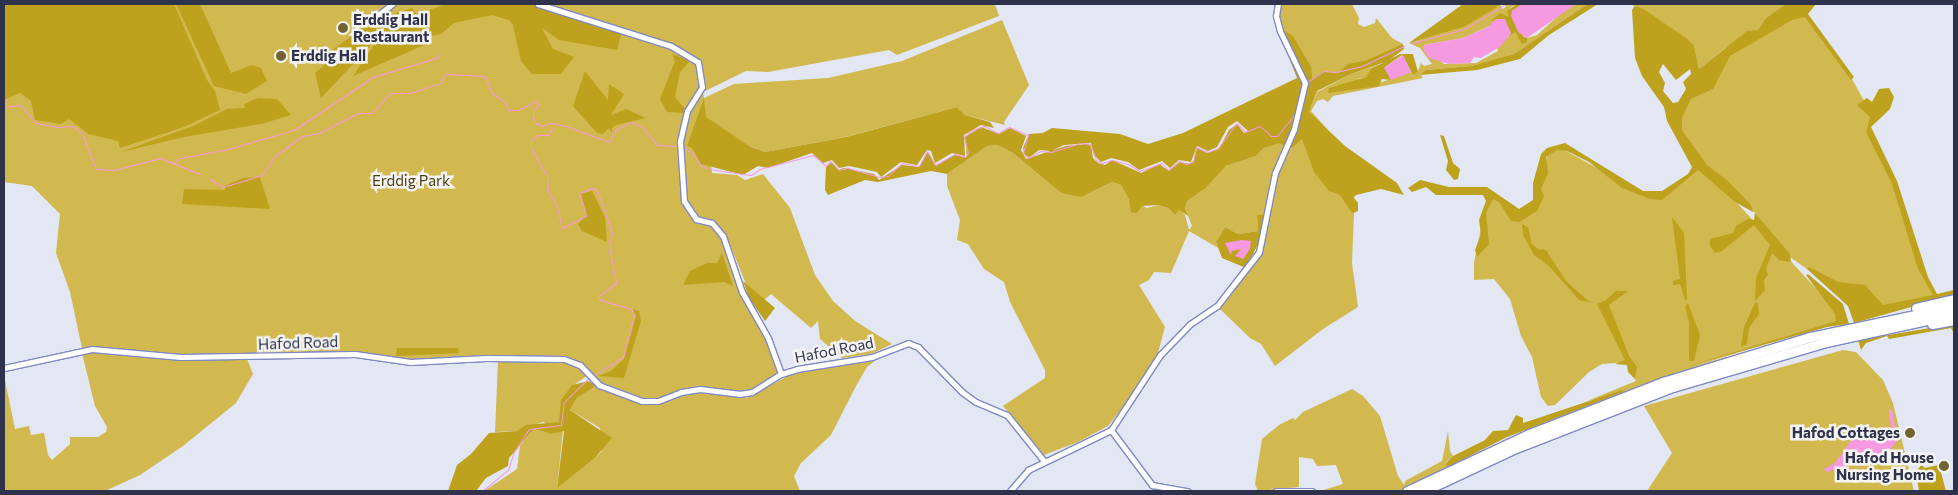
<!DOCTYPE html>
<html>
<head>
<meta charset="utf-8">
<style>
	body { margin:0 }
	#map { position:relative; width:1958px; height:495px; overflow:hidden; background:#e3e6f3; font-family:Commissioner,sans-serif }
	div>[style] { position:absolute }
	.green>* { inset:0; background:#d1b84f }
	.forest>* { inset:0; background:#bea21d }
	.water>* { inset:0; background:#f599e0 }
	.stream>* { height:1px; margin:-0.5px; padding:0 0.5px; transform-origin:0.5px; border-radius:0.5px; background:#f599e0 }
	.roads { filter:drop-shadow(1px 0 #7f89c4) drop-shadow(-1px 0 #7f89c4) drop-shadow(0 1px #7f89c4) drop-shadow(0 -1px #7f89c4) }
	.minor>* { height:5px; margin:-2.5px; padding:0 2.5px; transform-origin:2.5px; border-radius:2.5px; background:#fff }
	.trunk>* { height:9px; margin:-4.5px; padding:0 4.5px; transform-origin:4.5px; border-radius:4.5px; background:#fff }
	.dots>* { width:14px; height:14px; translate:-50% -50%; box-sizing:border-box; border:2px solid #f4f4f4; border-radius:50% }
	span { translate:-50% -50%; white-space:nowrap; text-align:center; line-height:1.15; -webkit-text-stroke:5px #f4f4f4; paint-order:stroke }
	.poi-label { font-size:15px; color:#2e324b; font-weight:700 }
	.left { translate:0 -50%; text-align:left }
	.right { translate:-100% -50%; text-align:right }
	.park-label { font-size:15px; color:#4a3f0d }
	.street-label { font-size:15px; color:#2e324b }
	.frame { position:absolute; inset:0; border:5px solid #2e324b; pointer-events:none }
</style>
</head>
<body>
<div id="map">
	<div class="green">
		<i style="clip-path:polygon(4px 4px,995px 4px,999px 16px,897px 55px,889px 50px,768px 72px,746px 71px,703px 92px,704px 98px,734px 84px,828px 78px,902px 61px,1002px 20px,1029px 85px,1004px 122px,1005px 125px,965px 115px,957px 107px,845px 137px,765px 152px,751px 147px,706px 118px,712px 173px,737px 175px,745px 180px,763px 174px,790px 208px,815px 275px,833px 301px,855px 321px,892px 344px,871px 354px,842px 358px,820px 339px,818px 321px,811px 328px,771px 294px,764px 300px,746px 284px,727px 237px,720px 230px,741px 293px,767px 339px,778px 373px,771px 381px,751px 389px,737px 391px,699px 386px,679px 390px,658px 400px,644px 399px,601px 384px,581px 363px,564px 356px,487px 355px,411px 359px,355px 352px,182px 354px,82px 348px,70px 292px,56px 253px,60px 214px,32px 186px,4px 182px)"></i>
		<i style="clip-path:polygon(1280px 4px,1352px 4px,1359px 18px,1358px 24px,1364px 27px,1375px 23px,1376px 18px,1392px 38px,1403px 44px,1384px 60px,1312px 82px,1280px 26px)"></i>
		<i style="clip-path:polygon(1504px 4px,1517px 4px,1510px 8px,1509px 17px,1463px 38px,1424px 45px,1444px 64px,1476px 63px,1498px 51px,1497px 47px,1515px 31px,1518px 37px,1527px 42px,1527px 38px,1537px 35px,1560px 14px,1576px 4px,1589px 4px,1514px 54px,1502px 58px,1471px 66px,1426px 70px,1421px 75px,1423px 78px,1333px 96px,1328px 102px,1323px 99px,1317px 101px,1311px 111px,1328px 130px,1311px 116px,1309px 112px,1317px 92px,1351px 74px,1381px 64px,1366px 77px,1357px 79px,1379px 83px,1411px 72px,1413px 75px,1418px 71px,1421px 63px,1424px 66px,1432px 64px,1420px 48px,1409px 43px,1464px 27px,1494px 8px,1501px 5px,1502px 9px,1506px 7px)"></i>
		<i style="clip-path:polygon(1633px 4px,1786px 4px,1787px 5px,1765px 19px,1758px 30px,1725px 48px,1699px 69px,1694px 45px,1659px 20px,1635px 6px,1634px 8px)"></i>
		<i style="clip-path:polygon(1802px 8px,1852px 79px,1863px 99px,1875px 112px,1868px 128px,1895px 182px,1923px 271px,1937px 298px,1882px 309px,1807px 269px,1790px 257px,1755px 213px,1706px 166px,1680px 132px,1679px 115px,1725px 53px)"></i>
		<i style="clip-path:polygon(1305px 130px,1358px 203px,1358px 211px,1354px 213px,1352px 263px,1358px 307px,1323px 329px,1275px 366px,1261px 344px,1250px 338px,1220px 309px,1263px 252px,1279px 171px,1289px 148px)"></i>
		<i style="clip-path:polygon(1289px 136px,1272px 173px,1264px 215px,1257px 215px,1258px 231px,1238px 234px,1225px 227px,1216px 242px,1218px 248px,1189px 231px,1171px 273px,1154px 272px,1149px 280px,1139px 285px,1165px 327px,1158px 353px,1130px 398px,1108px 426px,1078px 442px,1044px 455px,1003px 406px,1045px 378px,1045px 370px,1010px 302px,1004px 282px,984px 269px,968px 244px,957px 240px,960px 220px,947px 186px,947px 174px,987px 146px,997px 145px,1013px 153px,1061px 193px,1085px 195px,1112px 182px,1121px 185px,1129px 200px,1147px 208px,1158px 205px,1168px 208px,1175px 215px,1179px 209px,1185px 215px,1189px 230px,1192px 226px,1185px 208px,1187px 201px,1206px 188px,1226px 166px,1256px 156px,1264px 148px)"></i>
		<i style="clip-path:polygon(1559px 147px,1642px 193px,1660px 195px,1689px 177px,1696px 166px,1737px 203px,1844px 319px,1695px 366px,1744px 352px,1611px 398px,1624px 392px,1587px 401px,1636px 381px,1628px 362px,1602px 364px,1589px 372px,1555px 405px,1548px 406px,1541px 397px,1532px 357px,1521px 336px,1510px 299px,1494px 279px,1474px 280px,1474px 263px,1488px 193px,1499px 198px,1512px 213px,1528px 210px,1537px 197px,1548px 152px)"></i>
		<i style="clip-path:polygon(1843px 350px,1856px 352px,1883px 380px,1893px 403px,1914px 491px,1647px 491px,1672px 453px,1644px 406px)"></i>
		<i style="clip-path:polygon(82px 353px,121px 353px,180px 361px,247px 359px,253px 374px,236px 403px,183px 446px,140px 475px,105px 491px,4px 491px,4px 375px,15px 429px,29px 426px,31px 435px,44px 433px,48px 455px,52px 460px,70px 444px,70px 437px,98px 437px,106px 432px,107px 427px,95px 406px)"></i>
		<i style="clip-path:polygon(876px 360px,867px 367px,856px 386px,831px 435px,801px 463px,794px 476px,800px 491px,484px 491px,517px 469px,520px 446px,534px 429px,551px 434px,563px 430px,557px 487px,595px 458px,602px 451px,600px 428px,570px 410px,577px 398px,596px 386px,642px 403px,659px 404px,682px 394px,700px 392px,746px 398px,798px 371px)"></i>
		<i style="clip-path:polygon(498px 362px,564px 362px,578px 367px,587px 376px,572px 386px,559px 422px,550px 425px,543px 422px,517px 431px,495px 432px)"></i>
		<i style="clip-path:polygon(1352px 389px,1363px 396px,1380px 416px,1398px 476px,1404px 485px,1405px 481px,1442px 461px,1448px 431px,1450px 451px,1453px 456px,1445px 463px,1448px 467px,1399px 491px,1320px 491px,1343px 484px,1336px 465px,1317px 466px,1313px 459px,1299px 457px,1299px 487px,1258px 491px,1255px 484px,1262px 439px,1279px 425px,1293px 418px,1295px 420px,1303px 412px)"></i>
	</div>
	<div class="forest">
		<i style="clip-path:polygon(4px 4px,174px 4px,207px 80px,215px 91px,220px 110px,184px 127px,120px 148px,118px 141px,88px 134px,69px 119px,61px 124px,35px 120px,31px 101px,20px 93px,4px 100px)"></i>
		<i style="clip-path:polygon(176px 4px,200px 4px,231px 73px,252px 65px,261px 68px,267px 81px,246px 94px,214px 86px)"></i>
		<i style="clip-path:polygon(445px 4px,533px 4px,622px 31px,617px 50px,559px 40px,542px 28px,553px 49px,574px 57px,561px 74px,532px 74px,521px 61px,513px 25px,509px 20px,492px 15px,454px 23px,441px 34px,427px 37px,429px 43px,353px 76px,376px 42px,380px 34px,378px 19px,412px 8px,417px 15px)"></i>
		<i style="clip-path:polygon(1463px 4px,1502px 4px,1464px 27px,1409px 43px)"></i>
		<i style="clip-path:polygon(1517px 4px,1523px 4px,1512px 11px,1523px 36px,1527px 38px,1527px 42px,1522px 44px,1515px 32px,1508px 37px,1511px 33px,1496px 19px,1490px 22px,1500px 13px,1509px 17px,1507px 11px)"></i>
		<i style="clip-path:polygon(1588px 4px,1598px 4px,1549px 35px,1520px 59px,1477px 70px,1420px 75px,1426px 70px,1471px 66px,1514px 54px)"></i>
		<i style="clip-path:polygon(evenodd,1786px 4px,1816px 4px,1808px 14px,1854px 77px,1851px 80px,1805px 17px,1792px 20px,1730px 56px,1713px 89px,1691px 99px,1682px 118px,1682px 130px,1707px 165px,1728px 181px,1751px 205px,1753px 212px,1735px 202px,1698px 170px,1662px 200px,1650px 199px,1622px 188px,1589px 162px,1567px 151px,1557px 150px,1546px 157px,1548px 173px,1541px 189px,1544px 196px,1537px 211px,1519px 222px,1511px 221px,1499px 202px,1493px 199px,1486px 213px,1489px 244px,1477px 257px,1475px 250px,1481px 234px,1479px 220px,1486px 201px,1483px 195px,1436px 195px,1426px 187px,1412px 192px,1408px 188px,1420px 180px,1449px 187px,1487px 187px,1519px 209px,1533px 200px,1533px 183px,1541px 154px,1547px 148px,1565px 143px,1643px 191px,1662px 191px,1688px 174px,1692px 167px,1667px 121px,1664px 107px,1642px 76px,1635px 58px,1632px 10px,1635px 6px,1645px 10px,1686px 38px,1694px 45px,1699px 69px,1747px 31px,1758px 30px,1765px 19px,1786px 4px,1663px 64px,1676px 80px,1690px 69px,1691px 74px,1683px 82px,1686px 89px,1678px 102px,1673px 103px,1663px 91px,1665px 83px,1659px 72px,1663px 64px)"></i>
		<i style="clip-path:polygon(369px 23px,377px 30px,370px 46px,321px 98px,315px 73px,327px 63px,334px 49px)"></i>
		<i style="clip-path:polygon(1283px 30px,1293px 36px,1311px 67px,1312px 79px,1323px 72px,1338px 73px,1348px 64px,1365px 61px,1403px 44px,1404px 49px,1388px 61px,1351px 74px,1317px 91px,1309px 112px,1345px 146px,1397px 183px,1404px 195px,1381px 189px,1356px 195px,1353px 198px,1358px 203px,1358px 211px,1352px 213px,1340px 195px,1329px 191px,1314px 172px,1302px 139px,1293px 147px,1289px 148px,1279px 143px,1264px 148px,1256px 156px,1226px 166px,1206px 188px,1187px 201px,1185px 208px,1188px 216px,1179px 210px,1175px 215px,1168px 208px,1158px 205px,1142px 206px,1137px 213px,1131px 212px,1129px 200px,1121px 185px,1112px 182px,1081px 197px,1061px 193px,1013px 153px,997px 145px,987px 146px,947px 174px,931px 171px,878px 182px,865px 180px,828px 195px,825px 190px,826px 167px,832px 162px,838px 170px,844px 168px,874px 174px,879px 180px,902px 165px,919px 167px,928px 152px,936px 166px,954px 155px,967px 157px,965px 137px,981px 127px,999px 134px,1010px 128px,1026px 136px,1021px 150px,1026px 159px,1066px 146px,1087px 144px,1091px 146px,1093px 158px,1098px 163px,1105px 165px,1112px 160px,1141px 173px,1159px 164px,1169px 171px,1180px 162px,1190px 164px,1194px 160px,1197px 148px,1207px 153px,1219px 149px,1229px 130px,1237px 124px,1244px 133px,1248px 131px,1237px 121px,1228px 127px,1217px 147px,1208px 151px,1197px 146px,1191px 162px,1179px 160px,1170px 168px,1162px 161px,1139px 170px,1128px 162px,1111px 158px,1101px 162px,1094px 155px,1091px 143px,1064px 145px,1051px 151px,1039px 150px,1030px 157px,1025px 156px,1023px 148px,1029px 134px,1043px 133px,1052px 128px,1120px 134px,1148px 144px,1183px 133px,1297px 78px,1280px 35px)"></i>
		<i style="clip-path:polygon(672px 54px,690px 61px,680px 72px,675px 97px,686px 110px,683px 118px,683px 113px,667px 112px,660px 99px,675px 61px)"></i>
		<i style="clip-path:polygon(1400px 54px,1413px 54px,1418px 72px,1413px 75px,1402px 55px,1385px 67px,1391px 80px,1382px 79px,1379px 86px,1328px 93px,1329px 88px,1366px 77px,1371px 69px)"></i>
		<i style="clip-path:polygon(585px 71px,608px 100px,609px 84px,624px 94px,611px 115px,626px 109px,646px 118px,616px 125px,612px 128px,612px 133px,609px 128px,603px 134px,597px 133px,573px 106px)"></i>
		<i style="clip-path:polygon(1889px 88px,1894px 97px,1890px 109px,1871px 127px,1897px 181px,1928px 277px,1937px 294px,1954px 290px,1954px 295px,1854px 323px,1848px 306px,1807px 269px,1809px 267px,1838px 282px,1865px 285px,1883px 305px,1933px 295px,1918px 269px,1892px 184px,1866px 132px,1870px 117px,1857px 105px,1867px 98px,1872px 102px,1879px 89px)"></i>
		<i style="clip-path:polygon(258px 98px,277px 99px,291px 115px,261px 124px,184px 137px,121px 152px,193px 126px,227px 109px,245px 108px,244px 104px)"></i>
		<i style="clip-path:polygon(704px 98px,706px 117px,751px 147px,765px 152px,846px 137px,957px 107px,965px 115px,990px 122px,994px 128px,981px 125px,964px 135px,965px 156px,952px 153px,935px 163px,931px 151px,927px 150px,917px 165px,901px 162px,881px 177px,877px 172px,849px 166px,839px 168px,832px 160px,823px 163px,812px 153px,768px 168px,758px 166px,743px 175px,701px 164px,692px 148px,687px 146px)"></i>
		<i style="clip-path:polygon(1440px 135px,1444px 136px,1453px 163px,1460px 169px,1458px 179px,1454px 180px,1446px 170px,1448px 161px)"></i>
		<i style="clip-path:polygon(260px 177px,270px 209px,182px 204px,184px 189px,225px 190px,225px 186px,243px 178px)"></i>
		<i style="clip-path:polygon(592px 191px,605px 217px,607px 242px,582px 231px,578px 224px,587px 215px,581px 194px)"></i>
		<i style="clip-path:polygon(1755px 213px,1790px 254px,1791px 262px,1779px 260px,1772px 253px,1766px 269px,1768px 275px,1764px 280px,1765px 290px,1755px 301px,1756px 278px,1770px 245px,1754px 225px,1722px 251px,1715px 253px,1710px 246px,1710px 239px,1733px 233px,1736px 226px,1748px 219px,1754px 220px)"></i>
		<i style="clip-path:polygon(1257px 215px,1264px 215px,1261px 238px,1246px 268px,1222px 258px,1216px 242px,1225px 227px,1238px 234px,1258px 231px)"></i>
		<i style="clip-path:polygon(1672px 217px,1684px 233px,1687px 300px,1685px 300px,1680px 284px,1673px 285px,1673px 281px,1680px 279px)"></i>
		<i style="clip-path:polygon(1522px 224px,1528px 227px,1532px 244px,1538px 249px,1546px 250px,1566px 281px,1587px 300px,1594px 303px,1579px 300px,1549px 266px,1534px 255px,1523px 235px)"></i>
		<i style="clip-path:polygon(722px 253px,733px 286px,724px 282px,683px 285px,690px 271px,707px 263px,717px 263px)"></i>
		<i style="clip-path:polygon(1808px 274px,1843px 304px,1849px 324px,1827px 327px,1692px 365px,1836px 321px,1835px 314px,1806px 275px)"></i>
		<i style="clip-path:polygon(743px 281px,775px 308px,765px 321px,749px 298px)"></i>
		<i style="clip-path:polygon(1616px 291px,1628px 291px,1609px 305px,1629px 356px,1637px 367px,1635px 379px,1628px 372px,1627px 365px,1615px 364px,1625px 360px,1597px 304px,1606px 300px)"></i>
		<i style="clip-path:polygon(1688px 303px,1700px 335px,1694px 361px,1689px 361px,1689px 323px,1685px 306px)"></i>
		<i style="clip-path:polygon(1755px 303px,1758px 303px,1759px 314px,1749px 328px,1747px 344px,1741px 347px,1744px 327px)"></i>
		<i style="clip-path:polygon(633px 309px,639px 311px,641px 321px,624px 378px,598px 376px,611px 371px,624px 359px,636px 316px)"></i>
		<i style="clip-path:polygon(1954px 324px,1954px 334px,1951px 328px,1889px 339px,1887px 336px,1866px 343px,1861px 350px,1858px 340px)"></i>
		<i style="clip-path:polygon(397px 348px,458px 348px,459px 353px,396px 356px)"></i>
		<i style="clip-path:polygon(589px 381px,596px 386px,577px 398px,570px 410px,612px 438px,595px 458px,557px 488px,564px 431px,551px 434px,534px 429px,509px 458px,508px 466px,486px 478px,476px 491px,448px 491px,457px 465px,471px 454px,489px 433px,517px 431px,526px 425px,559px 422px,561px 400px,572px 385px)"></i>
		<i style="clip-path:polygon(1622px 390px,1624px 392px,1507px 437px,1448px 467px,1445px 464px,1453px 456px,1485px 440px,1493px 431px,1508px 430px,1516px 415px,1523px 418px,1523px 423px)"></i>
		<i style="clip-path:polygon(1922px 464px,1924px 468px,1939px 465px,1946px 491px,1919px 491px,1916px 472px)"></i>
	</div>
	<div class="water">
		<i style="clip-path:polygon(1523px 4px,1576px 4px,1527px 38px,1518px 32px,1511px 16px,1512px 11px)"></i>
		<i style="clip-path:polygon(1496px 19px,1505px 19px,1511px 33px,1501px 46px,1481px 58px,1474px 57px,1470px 63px,1449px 64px,1429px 58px,1423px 49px,1424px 45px,1463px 38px,1488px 27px)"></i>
		<i style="clip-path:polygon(1403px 55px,1411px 72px,1391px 80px,1384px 68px)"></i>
		<i style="clip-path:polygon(1242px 240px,1251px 241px,1250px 249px,1243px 259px,1235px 256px,1241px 249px,1232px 251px,1231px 255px,1225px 243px)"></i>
		<i style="clip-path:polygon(1892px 409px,1897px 441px,1889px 451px,1862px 466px,1849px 465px,1827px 472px,1824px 469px,1835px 463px,1853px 438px,1884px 434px,1891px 428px,1889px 410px)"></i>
	</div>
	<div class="stream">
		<i style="left:1412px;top:43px;width:54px;rotate:-15.1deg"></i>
		<i style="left:1464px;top:29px;width:49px;rotate:-30.8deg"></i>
		<i style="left:1307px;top:82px;width:20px;rotate:-33deg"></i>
		<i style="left:1324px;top:71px;width:12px;rotate:5deg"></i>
		<i style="left:1336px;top:72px;width:27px;rotate:-13deg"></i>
		<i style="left:1362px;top:66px;width:47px;rotate:-25.5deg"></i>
		<i style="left:4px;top:107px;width:16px;rotate:-7deg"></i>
		<i style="left:20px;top:105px;width:24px;rotate:48deg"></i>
		<i style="left:36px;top:123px;width:21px;rotate:11deg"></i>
		<i style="left:57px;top:127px;width:15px;rotate:-4deg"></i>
		<i style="left:72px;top:126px;width:12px;rotate:35deg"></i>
		<i style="left:82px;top:133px;width:39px;rotate:69deg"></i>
		<i style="left:96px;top:169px;width:18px;rotate:3deg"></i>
		<i style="left:114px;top:170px;width:48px;rotate:-14.6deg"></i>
		<i style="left:160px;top:158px;width:43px;rotate:21.8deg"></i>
		<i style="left:553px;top:127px;width:9px;rotate:122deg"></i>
		<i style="left:548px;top:135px;width:10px;rotate:180deg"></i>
		<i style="left:538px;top:135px;width:9px;rotate:144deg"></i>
		<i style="left:531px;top:140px;width:8px;rotate:90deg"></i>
		<i style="left:531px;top:148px;width:32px;rotate:60deg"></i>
		<i style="left:547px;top:176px;width:15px;rotate:86deg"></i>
		<i style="left:548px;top:191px;width:18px;rotate:61deg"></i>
		<i style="left:557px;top:207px;width:22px;rotate:77deg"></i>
		<i style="left:562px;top:228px;width:27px;rotate:-27deg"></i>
		<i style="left:586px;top:216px;width:24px;rotate:-107deg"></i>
		<i style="left:579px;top:193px;width:14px;rotate:-21deg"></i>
		<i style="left:592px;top:188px;width:5px;rotate:22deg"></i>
		<i style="left:597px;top:190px;width:46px;rotate:70.8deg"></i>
		<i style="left:612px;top:233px;width:13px;rotate:103deg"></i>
		<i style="left:609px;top:246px;width:38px;rotate:79deg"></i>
		<i style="left:616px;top:283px;width:21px;rotate:143deg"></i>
		<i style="left:599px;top:296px;width:4px;rotate:76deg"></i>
		<i style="left:600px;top:300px;width:32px;rotate:16deg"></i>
		<i style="left:631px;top:309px;width:7px;rotate:63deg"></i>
		<i style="left:634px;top:315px;width:43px;rotate:104.7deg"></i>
		<i style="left:623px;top:357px;width:36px;rotate:148deg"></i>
		<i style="left:682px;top:146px;width:14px;rotate:36deg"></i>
		<i style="left:693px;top:154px;width:14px;rotate:56deg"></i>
		<i style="left:701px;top:166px;width:15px;rotate:16deg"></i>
		<i style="left:715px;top:170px;width:36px;rotate:8deg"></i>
		<i style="left:751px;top:175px;width:11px;rotate:-34deg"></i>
		<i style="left:760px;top:169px;width:55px;rotate:-14.8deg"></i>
		<i style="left:813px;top:155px;width:17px;rotate:40deg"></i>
		<i style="left:826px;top:166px;width:6px;rotate:-51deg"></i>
		<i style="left:830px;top:161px;width:13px;rotate:45deg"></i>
		<i style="left:839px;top:170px;width:9px;rotate:-13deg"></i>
		<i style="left:848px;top:168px;width:33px;rotate:16deg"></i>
		<i style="left:880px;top:177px;width:8px;rotate:-7deg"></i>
		<i style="left:888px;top:176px;width:19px;rotate:-43deg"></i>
		<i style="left:902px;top:163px;width:17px;rotate:10deg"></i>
		<i style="left:919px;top:166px;width:17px;rotate:-62deg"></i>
		<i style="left:927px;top:151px;width:16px;rotate:60deg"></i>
		<i style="left:935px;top:165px;width:23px;rotate:-29deg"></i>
		<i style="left:955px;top:154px;width:10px;rotate:17deg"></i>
		<i style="left:965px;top:157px;width:5px;rotate:-53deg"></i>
		<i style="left:968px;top:153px;width:16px;rotate:-104deg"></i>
		<i style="left:964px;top:137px;width:11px;rotate:-41deg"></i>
		<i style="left:972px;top:130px;width:13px;rotate:-18deg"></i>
		<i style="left:984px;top:126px;width:16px;rotate:27deg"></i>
		<i style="left:998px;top:133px;width:13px;rotate:-29deg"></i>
		<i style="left:1009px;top:127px;width:21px;rotate:23deg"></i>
		<i style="left:1028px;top:135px;width:19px;rotate:106deg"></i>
		<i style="left:1023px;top:153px;width:7px;rotate:45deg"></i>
		<i style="left:1028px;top:158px;width:14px;rotate:-30deg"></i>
		<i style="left:1040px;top:151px;width:11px;rotate:5deg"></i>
		<i style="left:1051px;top:152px;width:31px;rotate:-17deg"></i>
		<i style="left:1081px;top:143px;width:9px;rotate:6deg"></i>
		<i style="left:1090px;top:144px;width:17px;rotate:69deg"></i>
		<i style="left:1096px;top:160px;width:7px;rotate:27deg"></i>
		<i style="left:1102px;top:163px;width:10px;rotate:-17deg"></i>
		<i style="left:1112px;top:160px;width:16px;rotate:14deg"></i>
		<i style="left:1128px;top:164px;width:13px;rotate:32deg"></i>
		<i style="left:1139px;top:171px;width:24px;rotate:-19deg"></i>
		<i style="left:1162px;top:163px;width:9px;rotate:49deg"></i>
		<i style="left:1168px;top:170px;width:14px;rotate:-39deg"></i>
		<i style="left:1179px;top:161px;width:8px;rotate:23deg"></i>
		<i style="left:1186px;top:164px;width:7px;rotate:-16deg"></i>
		<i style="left:1193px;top:162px;width:15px;rotate:-79deg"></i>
		<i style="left:1196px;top:147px;width:13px;rotate:23deg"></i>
		<i style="left:1208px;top:152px;width:11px;rotate:-22deg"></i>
		<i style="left:1218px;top:148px;width:31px;rotate:-53deg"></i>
		<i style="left:1237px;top:123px;width:12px;rotate:48deg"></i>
		<i style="left:1245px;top:132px;width:16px;rotate:-22deg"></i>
		<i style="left:1260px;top:126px;width:15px;rotate:42deg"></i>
		<i style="left:1271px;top:136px;width:6px"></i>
		<i style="left:1277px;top:136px;width:28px;rotate:-51deg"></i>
		<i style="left:173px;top:164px;width:9px;rotate:-41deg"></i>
		<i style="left:180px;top:158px;width:49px;rotate:-10.6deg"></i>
		<i style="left:228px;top:149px;width:69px;rotate:-16.1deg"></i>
		<i style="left:294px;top:130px;width:95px;rotate:-33.9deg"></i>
		<i style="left:373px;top:77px;width:66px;rotate:-16.8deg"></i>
		<i style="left:436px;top:58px;width:6px;rotate:-45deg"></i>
		<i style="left:210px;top:179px;width:15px;rotate:32deg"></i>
		<i style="left:223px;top:187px;width:41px;rotate:-17.1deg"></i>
		<i style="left:262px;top:175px;width:23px;rotate:-56deg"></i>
		<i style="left:275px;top:156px;width:34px;rotate:-36deg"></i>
		<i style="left:303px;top:136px;width:16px;rotate:-11deg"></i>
		<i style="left:319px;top:133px;width:44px;rotate:-27.1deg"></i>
		<i style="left:358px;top:113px;width:14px"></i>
		<i style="left:372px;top:113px;width:27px;rotate:-48deg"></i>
		<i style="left:390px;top:93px;width:20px"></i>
		<i style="left:410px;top:93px;width:32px;rotate:-18deg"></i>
		<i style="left:440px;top:83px;width:10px;rotate:-61deg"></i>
		<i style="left:445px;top:74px;width:40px;rotate:2.9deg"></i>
		<i style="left:485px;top:76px;width:18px;rotate:68deg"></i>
		<i style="left:492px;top:93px;width:16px;rotate:35deg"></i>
		<i style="left:505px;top:102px;width:9px;rotate:69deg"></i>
		<i style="left:508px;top:110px;width:10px"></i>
		<i style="left:518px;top:110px;width:20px;rotate:-27deg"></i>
		<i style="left:536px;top:101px;width:5px;rotate:53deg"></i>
		<i style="left:539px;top:105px;width:8px;rotate:140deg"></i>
		<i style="left:533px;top:110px;width:6px;rotate:90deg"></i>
		<i style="left:533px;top:116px;width:8px;rotate:67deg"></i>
		<i style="left:536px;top:123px;width:7px;rotate:27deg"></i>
		<i style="left:542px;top:126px;width:9px;rotate:-21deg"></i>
		<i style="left:550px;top:123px;width:16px;rotate:11deg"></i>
		<i style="left:566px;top:126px;width:46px;rotate:20.4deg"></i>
		<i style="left:609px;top:142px;width:13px;rotate:-63deg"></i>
		<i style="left:615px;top:130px;width:18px;rotate:-27deg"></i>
		<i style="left:631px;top:122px;width:12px;rotate:24deg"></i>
		<i style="left:642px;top:127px;width:23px;rotate:50deg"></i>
		<i style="left:657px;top:145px;width:21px;rotate:3deg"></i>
		<i style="left:482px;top:491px;width:33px;rotate:-39deg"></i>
		<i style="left:508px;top:470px;width:19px;rotate:-72deg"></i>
		<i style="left:514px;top:452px;width:27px;rotate:-57deg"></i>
		<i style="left:529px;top:429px;width:32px;rotate:-7deg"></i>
		<i style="left:561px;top:425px;width:23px;rotate:-83deg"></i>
		<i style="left:564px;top:402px;width:35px;rotate:-44deg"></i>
	</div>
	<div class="roads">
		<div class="minor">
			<i style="left:538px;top:4px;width:139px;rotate:17.5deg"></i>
			<i style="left:671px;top:46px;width:31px;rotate:31deg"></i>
			<i style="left:698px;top:62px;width:25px;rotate:81deg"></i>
			<i style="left:702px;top:87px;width:28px;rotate:122deg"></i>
			<i style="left:687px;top:111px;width:32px;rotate:103deg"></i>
			<i style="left:680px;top:142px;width:59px;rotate:86.1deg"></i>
			<i style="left:684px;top:201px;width:22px;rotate:56deg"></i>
			<i style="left:696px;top:219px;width:16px;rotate:14deg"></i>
			<i style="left:712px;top:223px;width:17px;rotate:50deg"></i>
			<i style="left:723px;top:236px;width:59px;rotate:71.3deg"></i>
			<i style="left:742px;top:292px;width:53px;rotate:60.5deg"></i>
			<i style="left:768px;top:338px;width:38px;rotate:70deg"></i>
			<i style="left:373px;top:19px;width:24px;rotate:-38deg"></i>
			<i style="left:4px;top:368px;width:90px;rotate:-12.2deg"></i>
			<i style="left:92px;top:349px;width:89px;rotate:5.1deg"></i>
			<i style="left:181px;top:357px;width:174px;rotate:-1deg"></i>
			<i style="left:355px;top:354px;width:56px;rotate:8.3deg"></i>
			<i style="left:410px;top:362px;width:76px;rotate:-3deg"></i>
			<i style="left:486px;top:358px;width:78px;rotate:0.7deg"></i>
			<i style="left:564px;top:359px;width:17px;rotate:21deg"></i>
			<i style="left:580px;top:365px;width:28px;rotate:46deg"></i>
			<i style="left:599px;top:385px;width:46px;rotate:20.4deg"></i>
			<i style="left:642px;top:401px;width:16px"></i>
			<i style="left:658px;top:401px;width:25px;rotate:-21deg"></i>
			<i style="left:681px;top:392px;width:19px;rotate:-9deg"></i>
			<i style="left:700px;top:389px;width:39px;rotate:7deg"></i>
			<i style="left:739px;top:394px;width:13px;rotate:-9deg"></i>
			<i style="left:752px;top:392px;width:34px;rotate:-32deg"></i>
			<i style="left:781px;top:374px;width:17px;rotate:-17deg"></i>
			<i style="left:797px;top:369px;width:76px;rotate:-9.1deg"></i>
			<i style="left:872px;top:357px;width:39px;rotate:-21deg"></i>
			<i style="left:908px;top:343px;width:11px;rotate:22deg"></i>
			<i style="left:918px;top:347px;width:63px;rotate:45.6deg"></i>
			<i style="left:962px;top:392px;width:17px;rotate:36deg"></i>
			<i style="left:976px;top:402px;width:34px;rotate:23deg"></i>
			<i style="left:1007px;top:415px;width:59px;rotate:51.2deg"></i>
			<i style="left:1111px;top:430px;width:90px;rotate:-56.8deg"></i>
			<i style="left:1160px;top:355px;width:43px;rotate:-45.9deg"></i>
			<i style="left:1190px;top:324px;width:32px;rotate:-34deg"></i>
			<i style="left:1217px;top:306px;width:68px;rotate:-52.1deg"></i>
			<i style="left:1259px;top:252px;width:81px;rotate:-78.6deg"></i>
			<i style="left:1275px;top:173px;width:48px;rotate:-66.6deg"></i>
			<i style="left:1294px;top:129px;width:47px;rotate:-76.6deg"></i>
			<i style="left:1305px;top:83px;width:58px;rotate:-115.7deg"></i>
			<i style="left:1280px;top:31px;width:16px;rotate:-105deg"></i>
			<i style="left:1276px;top:16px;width:12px;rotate:-81deg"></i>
			<i style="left:1010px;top:491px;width:28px;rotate:-49deg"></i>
			<i style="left:1028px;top:470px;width:92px;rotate:-25.7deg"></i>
			<i style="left:1111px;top:430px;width:69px;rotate:53.3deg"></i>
			<i style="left:1152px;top:485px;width:36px;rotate:10deg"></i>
			<i style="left:1276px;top:491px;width:36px"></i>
		</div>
		<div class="trunk">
			<i style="left:1916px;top:308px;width:39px;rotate:-13deg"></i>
			<i style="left:1932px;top:324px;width:22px;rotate:-10deg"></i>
			<i style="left:1407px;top:491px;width:135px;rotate:-25deg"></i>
			<i style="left:1529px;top:434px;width:144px;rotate:-21.2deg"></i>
			<i style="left:1663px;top:382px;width:154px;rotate:-17deg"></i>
			<i style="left:1810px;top:337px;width:147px;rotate:-11.8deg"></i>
			<i style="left:1424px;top:491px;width:96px;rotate:-25.2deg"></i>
			<i style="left:1511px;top:450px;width:174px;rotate:-21.3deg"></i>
			<i style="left:1673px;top:387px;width:159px;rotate:-16.4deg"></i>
			<i style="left:1826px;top:342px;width:131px;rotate:-12.3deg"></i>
		</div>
	</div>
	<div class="dots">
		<i style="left:343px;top:28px;background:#716431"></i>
		<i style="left:281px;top:56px;background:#716431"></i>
		<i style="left:1910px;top:433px;background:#716431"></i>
		<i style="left:1944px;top:466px;background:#716431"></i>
	</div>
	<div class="poi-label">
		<span class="left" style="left:353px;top:28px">Erddig Hall<br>Restaurant</span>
		<span class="left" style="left:291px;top:56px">Erddig Hall</span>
		<span class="right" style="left:1900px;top:433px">Hafod Cottages</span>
		<span class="right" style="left:1934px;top:466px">Hafod House<br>Nursing Home</span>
	</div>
	<div class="park-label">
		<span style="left:411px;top:181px">Erddig Park</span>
	</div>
	<div class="street-label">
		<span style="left:298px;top:343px;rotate:-2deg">Hafod Road</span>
		<span style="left:834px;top:350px;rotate:-11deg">Hafod Road</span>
	</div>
	<div class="frame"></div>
</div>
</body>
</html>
